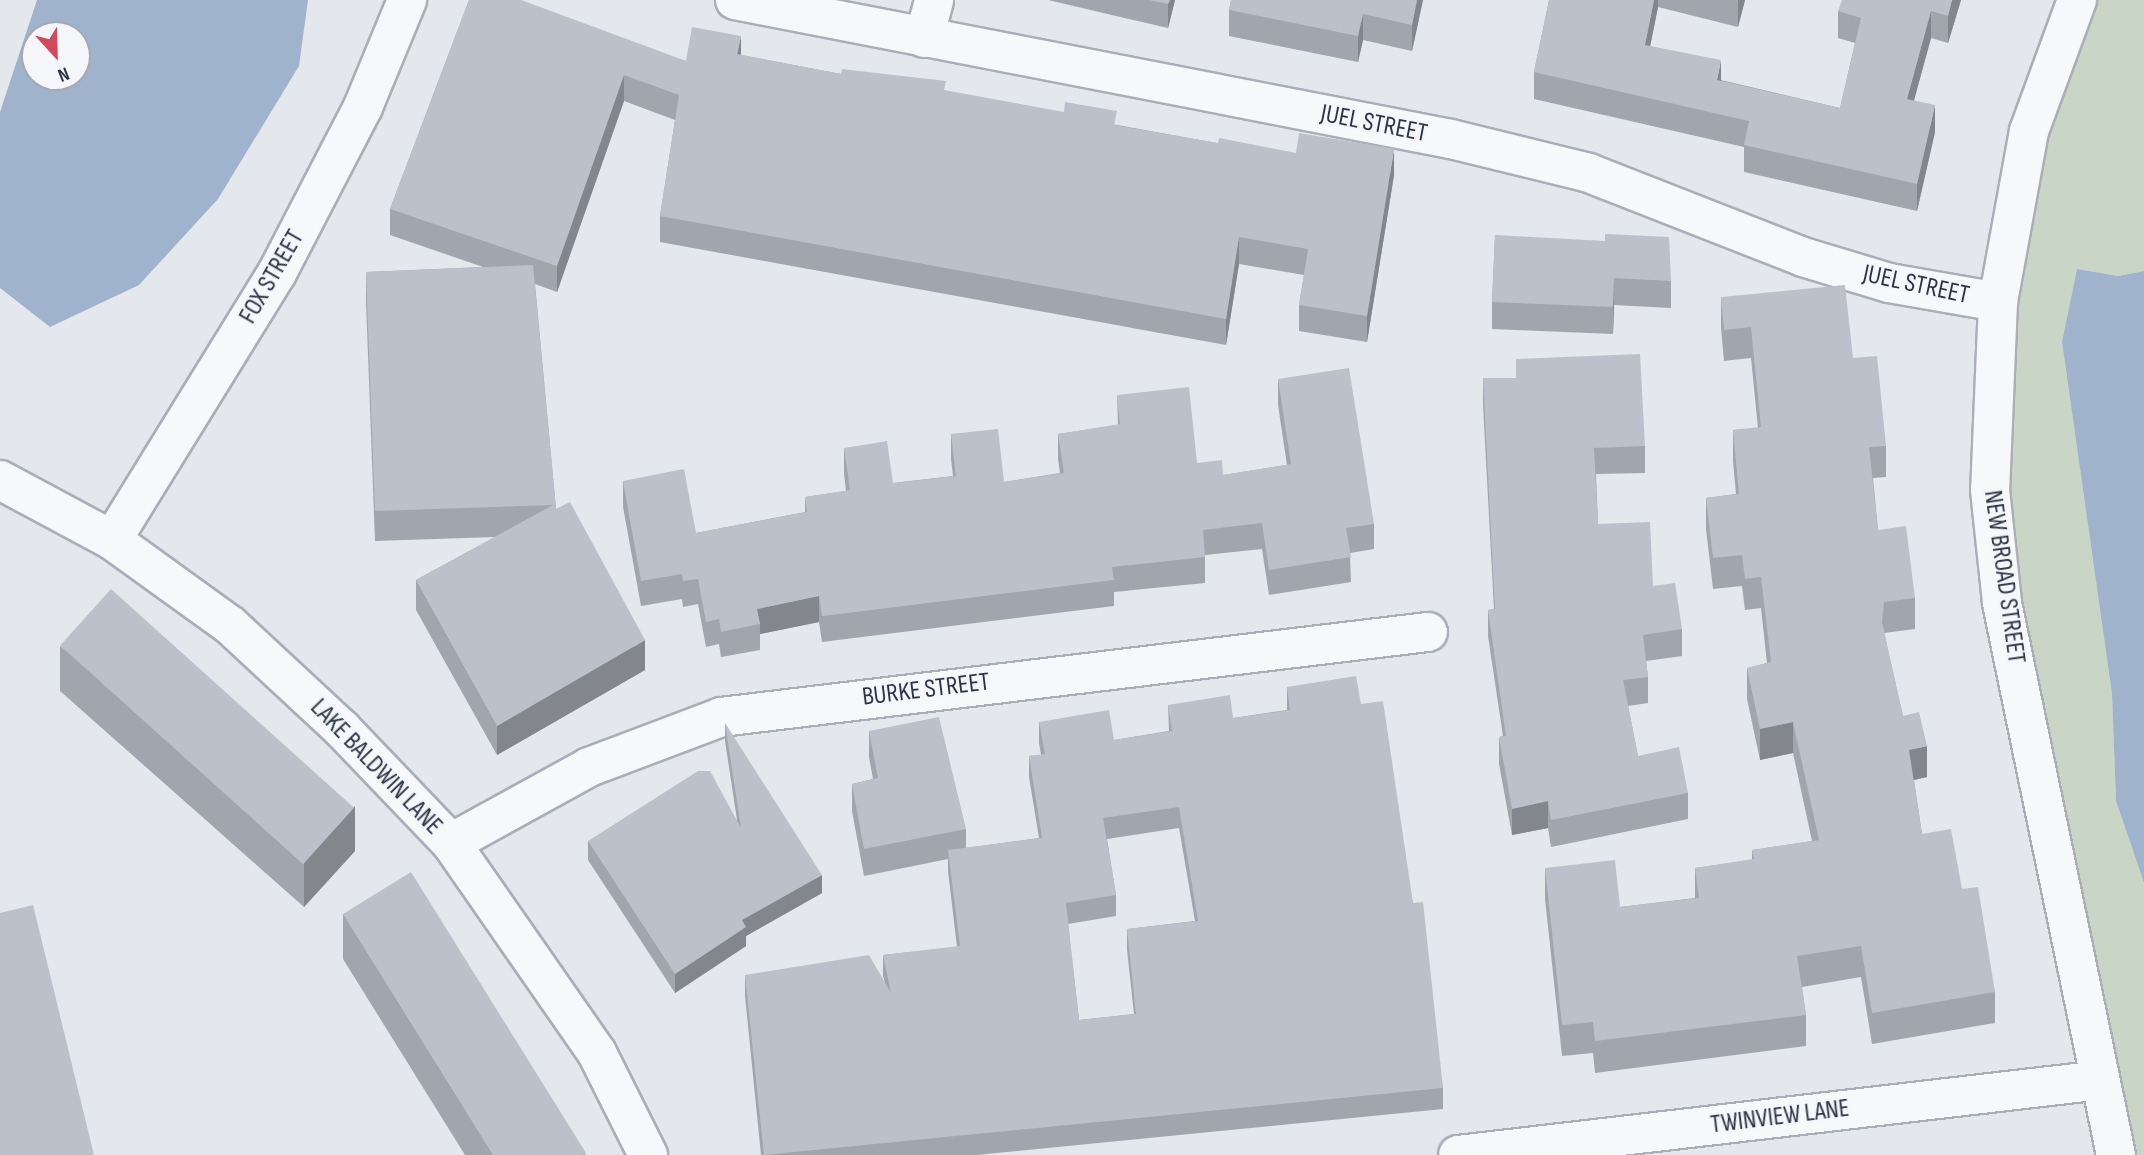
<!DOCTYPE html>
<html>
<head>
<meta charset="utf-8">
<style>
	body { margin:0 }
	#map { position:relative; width:2144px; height:1155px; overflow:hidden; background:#e4e7ec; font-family:"Sofia Sans Condensed",sans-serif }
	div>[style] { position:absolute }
	.green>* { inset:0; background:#c9d6c5 }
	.water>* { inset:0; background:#9fb4cc }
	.roads { filter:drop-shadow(2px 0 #a9aeb7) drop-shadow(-2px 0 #a9aeb7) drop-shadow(0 2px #a9aeb7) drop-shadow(0 -2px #a9aeb7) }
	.minor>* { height:38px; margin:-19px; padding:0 19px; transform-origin:19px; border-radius:19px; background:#f7f8fa }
	.wall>* { inset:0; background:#a1a5ae }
	.shaded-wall>* { inset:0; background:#83868d }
	.building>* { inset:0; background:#bbc0ca; transform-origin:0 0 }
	span { translate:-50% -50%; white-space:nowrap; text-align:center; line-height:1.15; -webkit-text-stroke:5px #f4f6f9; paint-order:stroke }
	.street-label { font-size:26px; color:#2b3445 }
	.north { position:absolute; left:21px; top:21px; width:70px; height:70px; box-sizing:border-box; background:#f4f6f9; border:2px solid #a4a8b1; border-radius:50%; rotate:158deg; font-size:19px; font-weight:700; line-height:28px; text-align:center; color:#2b3445 }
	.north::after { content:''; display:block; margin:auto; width:24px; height:32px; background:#d1495b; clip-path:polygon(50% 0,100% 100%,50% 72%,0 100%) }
</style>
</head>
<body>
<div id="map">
	<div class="green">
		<i style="clip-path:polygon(2095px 0,2144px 0,2144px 271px,2118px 276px,2077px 269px,2062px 342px,2112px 694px,2116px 801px,2144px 883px,2144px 1155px,2138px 1155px,2064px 832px,2029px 663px,2010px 522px,2010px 335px,2055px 103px)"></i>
	</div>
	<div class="water">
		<i style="clip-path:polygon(evenodd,37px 0,308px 0,299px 66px,218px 199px,139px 285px,50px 327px,0 288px,0 112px,37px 0,77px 35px,77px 77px,35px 77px,35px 35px,77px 35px)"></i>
		<i style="clip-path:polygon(2077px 269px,2118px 276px,2144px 271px,2144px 883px,2116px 801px,2112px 694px,2062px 342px)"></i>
	</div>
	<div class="roads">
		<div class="minor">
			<i style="left:735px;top:0;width:729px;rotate:10.99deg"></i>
			<i style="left:1451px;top:139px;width:142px;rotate:13.8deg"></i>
			<i style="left:1589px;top:173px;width:230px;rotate:21.4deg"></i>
			<i style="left:1803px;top:257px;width:90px;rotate:16.8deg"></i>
			<i style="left:1889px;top:283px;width:111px;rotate:9.9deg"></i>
			<i style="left:2077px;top:0;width:140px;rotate:110.1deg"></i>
			<i style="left:2029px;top:131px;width:174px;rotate:100.3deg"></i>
			<i style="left:1998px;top:302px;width:188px;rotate:92.4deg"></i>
			<i style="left:1990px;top:490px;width:114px;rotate:83.9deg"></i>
			<i style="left:2002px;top:603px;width:564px;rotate:78.33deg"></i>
			<i style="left:924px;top:38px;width:39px;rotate:-75deg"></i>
			<i style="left:0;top:480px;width:127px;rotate:28.2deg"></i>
			<i style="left:112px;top:540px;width:145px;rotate:35.8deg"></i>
			<i style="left:230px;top:625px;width:153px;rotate:42.9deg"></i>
			<i style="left:342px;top:729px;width:158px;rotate:46.3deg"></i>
			<i style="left:451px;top:843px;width:256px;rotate:55.2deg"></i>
			<i style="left:597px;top:1053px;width:114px;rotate:63.4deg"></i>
			<i style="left:112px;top:540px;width:314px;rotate:-58.3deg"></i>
			<i style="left:277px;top:273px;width:187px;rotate:-62.6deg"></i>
			<i style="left:363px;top:107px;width:116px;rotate:-67.6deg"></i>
			<i style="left:451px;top:843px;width:158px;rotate:-28.8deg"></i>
			<i style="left:589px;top:767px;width:141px;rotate:-20.7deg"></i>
			<i style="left:721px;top:717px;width:712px;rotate:-6.86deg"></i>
			<i style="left:1458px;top:1155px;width:647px;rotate:-6.65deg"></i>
		</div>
	</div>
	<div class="wall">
		<i style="clip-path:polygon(469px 0,686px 61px,741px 55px,841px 74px,946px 91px,1117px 125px,1394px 175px,1367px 342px,1299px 331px,1299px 305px,1304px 275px,1239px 264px,1226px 345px,660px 242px,660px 216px,675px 120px,624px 101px,557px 292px,535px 284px,556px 509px,645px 670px,497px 755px,416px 610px,416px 580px,495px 537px,375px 541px,366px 302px,366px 272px,483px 267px,390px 235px,390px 209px)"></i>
		<i style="clip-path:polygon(1048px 0,1175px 0,1168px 28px)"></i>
		<i style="clip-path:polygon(1231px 0,1423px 0,1412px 51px,1363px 40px,1358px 62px,1229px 36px,1229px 10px)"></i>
		<i style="clip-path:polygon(1549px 0,1745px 0,1738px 27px,1658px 7px,1650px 46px,1721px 80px,1840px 108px,1855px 43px,1838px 38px,1838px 11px,1961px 0,1948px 43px,1931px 38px,1914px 100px,1935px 132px,1917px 211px,1744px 172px,1744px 147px,1534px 99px,1534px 72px)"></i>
		<i style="clip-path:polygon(1495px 235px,1671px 281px,1671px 308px,1614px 305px,1613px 334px,1492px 329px,1492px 302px)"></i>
		<i style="clip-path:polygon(1721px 297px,1853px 358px,1886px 446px,1886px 477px,1873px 478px,1878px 530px,1915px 598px,1915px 629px,1884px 633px,1903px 716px,1927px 777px,1914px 780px,1922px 834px,1962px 889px,1995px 992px,1995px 1023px,1872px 1044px,1861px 977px,1802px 987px,1806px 1015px,1806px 1046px,1595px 1073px,1593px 1053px,1562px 1056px,1545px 899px,1545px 868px,1620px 907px,1695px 898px,1695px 868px,1752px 860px,1752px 850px,1812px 841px,1793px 753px,1760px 760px,1747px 699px,1747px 668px,1767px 663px,1761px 608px,1745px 610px,1742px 586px,1713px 589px,1706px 529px,1706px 498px,1736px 494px,1733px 461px,1733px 430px,1758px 428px,1751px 358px,1724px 361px,1721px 328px)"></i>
		<i style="clip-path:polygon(1483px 378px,1645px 446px,1645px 473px,1596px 474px,1598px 524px,1653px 586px,1682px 629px,1682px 656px,1646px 661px,1648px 677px,1648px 703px,1628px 706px,1638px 756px,1688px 793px,1688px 819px,1551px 847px,1548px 828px,1512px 835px,1499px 764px,1499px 737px,1503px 736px,1488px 636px,1488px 610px,1494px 609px,1483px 405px)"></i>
		<i style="clip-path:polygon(1278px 379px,1374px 524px,1374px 549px,1350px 553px,1351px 582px,1269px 595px,1262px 549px,1205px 555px,1205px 583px,1114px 592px,1114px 606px,822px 642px,819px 622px,760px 634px,760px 650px,721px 657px,719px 644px,706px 647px,698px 604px,683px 607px,682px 599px,641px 606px,623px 507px,623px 481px,696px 533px,805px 512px,805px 497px,846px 491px,844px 473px,844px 448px,893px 483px,953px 476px,951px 459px,951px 434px,1004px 482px,1060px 473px,1058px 459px,1058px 434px,1118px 425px,1117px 395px,1197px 463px,1223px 475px,1287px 465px,1278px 405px)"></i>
		<i style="clip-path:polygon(60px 646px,355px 851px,304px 907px,60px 691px)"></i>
		<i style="clip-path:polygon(evenodd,1287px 687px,1361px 704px,1413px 903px,1443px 1088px,1443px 1109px,977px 1155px,761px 1155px,745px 996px,745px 975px,885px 983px,883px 976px,883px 955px,957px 947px,948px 871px,948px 859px,864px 876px,852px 811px,852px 784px,873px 779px,869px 757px,869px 731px,966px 829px,966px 848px,1039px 838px,1029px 777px,1029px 756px,1041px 755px,1039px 743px,1039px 722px,1114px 740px,1169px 731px,1168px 705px,1233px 718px,1287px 710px,1287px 687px,1179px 828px,1195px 921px,1127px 929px,1127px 950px,1134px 1014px,1079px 1020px,1068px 924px,1116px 916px,1116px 895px,1107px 839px,1179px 828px)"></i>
		<i style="clip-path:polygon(725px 723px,822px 893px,746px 936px,746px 946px,675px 993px,588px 860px,588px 841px,737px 820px,725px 741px)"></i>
		<i style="clip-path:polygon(343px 914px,586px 1155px,465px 1155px,343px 959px)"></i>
	</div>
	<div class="shaded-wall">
		<i style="clip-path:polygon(1170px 0,1175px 0,1168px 28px,1168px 4px)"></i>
		<i style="clip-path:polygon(1417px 0,1423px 0,1412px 51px,1412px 25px)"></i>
		<i style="clip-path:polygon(1654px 0,1658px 0,1658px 7px,1645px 72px,1645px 45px)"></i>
		<i style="clip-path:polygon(1738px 0,1745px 0,1738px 27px)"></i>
		<i style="clip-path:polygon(1952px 0,1961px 0,1948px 43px,1948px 16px)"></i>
		<i style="clip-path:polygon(1931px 11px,1931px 38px,1907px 126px,1907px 99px)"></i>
		<i style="clip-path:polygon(1363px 14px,1363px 40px,1358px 62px,1358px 36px)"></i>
		<i style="clip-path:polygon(741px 36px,741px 62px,737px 54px)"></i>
		<i style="clip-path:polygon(1721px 60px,1721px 86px,1717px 80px)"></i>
		<i style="clip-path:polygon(624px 75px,624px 101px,557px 292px,557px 266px)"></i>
		<i style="clip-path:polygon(1935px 105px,1935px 132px,1917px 211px,1917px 184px)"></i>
		<i style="clip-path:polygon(1394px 149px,1394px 175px,1367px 342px,1367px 316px)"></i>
		<i style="clip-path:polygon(1239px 237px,1239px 264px,1226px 345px,1226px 319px)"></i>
		<i style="clip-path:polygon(1614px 278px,1614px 305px,1613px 334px,1613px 307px)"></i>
		<i style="clip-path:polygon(819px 596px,819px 622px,760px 634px,760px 624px,757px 609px)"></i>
		<i style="clip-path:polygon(645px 640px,645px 670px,497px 755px,497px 726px)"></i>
		<i style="clip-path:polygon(1793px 722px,1793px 753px,1760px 760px,1760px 729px)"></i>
		<i style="clip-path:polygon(1927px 746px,1927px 777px,1909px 781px,1909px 750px)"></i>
		<i style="clip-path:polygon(1548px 801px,1548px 828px,1512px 835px,1512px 809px)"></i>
		<i style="clip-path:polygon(355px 806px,355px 851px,304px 907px,304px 862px)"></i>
		<i style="clip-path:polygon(822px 875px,822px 893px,746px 936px,746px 946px,675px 993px,675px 974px,742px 920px)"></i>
	</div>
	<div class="building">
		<i style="clip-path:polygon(469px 0,521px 0,686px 61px,692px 27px,741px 36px,737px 54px,841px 74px,842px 69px,946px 81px,944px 90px,1064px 112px,1065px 102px,1117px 111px,1114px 125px,1218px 143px,1219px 138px,1296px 153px,1299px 133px,1394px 149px,1367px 316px,1299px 305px,1308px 249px,1239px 237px,1226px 319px,660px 216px,679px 95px,624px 75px,557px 266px,390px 209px)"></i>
		<i style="clip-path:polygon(1149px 0,1170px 0,1168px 4px)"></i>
		<i style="clip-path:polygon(1231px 0,1417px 0,1412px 25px,1363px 14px,1358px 36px,1229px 10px)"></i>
		<i style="clip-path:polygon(1549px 0,1654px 0,1645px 45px,1721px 60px,1717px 80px,1840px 108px,1861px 18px,1838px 11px,1842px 0,1952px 0,1948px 16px,1931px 11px,1907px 99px,1935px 105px,1917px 184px,1744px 145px,1749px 121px,1534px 72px)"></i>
		<i style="clip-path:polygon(1605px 234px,1669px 237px,1671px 281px,1614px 278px,1613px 307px,1492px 302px,1495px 235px,1605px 241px)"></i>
		<i style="clip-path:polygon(533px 265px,556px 509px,570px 502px,645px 640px,497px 726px,416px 580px,553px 505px,375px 511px,366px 272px)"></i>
		<i style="clip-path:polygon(1845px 285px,1853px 358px,1877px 356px,1886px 446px,1869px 447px,1878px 530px,1906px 526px,1915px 598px,1884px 602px,1882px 622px,1903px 716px,1919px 712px,1927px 746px,1909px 750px,1922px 834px,1951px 829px,1962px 889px,1978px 887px,1995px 992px,1872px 1013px,1861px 946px,1797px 956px,1806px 1015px,1595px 1041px,1593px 1022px,1562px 1025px,1545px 868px,1615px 860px,1620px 907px,1699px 898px,1695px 868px,1754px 859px,1752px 850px,1819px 840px,1793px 722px,1760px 729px,1747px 668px,1771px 662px,1761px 577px,1745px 579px,1742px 555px,1713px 558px,1706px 498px,1739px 494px,1733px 430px,1761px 427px,1751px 327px,1724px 330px,1721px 297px)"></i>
		<i style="clip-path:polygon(1640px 354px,1645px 446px,1594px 448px,1598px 524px,1650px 522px,1653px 586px,1675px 583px,1682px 629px,1643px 635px,1648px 677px,1623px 680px,1638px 756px,1679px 747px,1688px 793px,1551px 820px,1548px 801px,1512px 809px,1499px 737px,1506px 736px,1488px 610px,1495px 609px,1483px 378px,1516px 378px,1516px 359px)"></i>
		<i style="clip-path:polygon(1349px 368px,1374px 524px,1346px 528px,1351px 557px,1269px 570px,1262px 523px,1203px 530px,1205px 557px,1112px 567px,1114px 580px,822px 616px,819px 596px,757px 609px,760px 624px,721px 632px,719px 619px,706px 622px,698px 579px,683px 581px,682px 574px,641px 581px,623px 481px,684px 469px,696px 533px,807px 512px,805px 497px,850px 490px,844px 448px,887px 441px,893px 483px,956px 476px,951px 434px,998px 429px,1004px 482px,1064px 473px,1058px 434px,1120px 424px,1117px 395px,1189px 387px,1197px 463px,1222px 460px,1223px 475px,1291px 464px,1278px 379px)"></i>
		<i style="left:111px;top:589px;width:327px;height:76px;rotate:42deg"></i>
		<i style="clip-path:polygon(evenodd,1356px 676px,1361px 704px,1383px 701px,1413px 903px,1423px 902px,1443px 1088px,764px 1155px,745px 975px,869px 955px,891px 993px,883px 955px,960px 946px,948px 850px,1042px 838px,1029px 756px,1045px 754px,1039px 722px,1109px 710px,1114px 740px,1172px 731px,1168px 705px,1230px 695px,1233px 718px,1290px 710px,1287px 687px,1356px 676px,1179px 807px,1198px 921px,1127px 929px,1136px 1014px,1079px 1020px,1066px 903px,1116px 895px,1103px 818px,1179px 807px)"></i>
		<i style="clip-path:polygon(939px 717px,966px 829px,864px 849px,852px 784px,878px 778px,869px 731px)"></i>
		<i style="clip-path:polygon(725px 723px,822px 875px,742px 920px,746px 927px,675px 974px,588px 841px,698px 771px,710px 771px,741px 828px)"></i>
		<i style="clip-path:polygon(411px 872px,586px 1153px,582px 1155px,493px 1155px,343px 914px)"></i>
		<i style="clip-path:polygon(33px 905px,94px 1155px,0 1155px,0 913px)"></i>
	</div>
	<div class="street-label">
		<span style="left:1374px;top:124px;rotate:11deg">JUEL STREET</span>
		<span style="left:272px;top:277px;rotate:-60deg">FOX STREET</span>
		<span style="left:1916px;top:285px;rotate:12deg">JUEL STREET</span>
		<span style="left:2004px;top:577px;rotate:82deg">NEW BROAD STREET</span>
		<span style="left:926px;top:690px;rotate:-7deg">BURKE STREET</span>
		<span style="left:376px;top:767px;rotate:46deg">LAKE BALDWIN LANE</span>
		<span style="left:1780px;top:1117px;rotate:-7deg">TWINVIEW LANE</span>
	</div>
	<div class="north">N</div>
</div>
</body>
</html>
